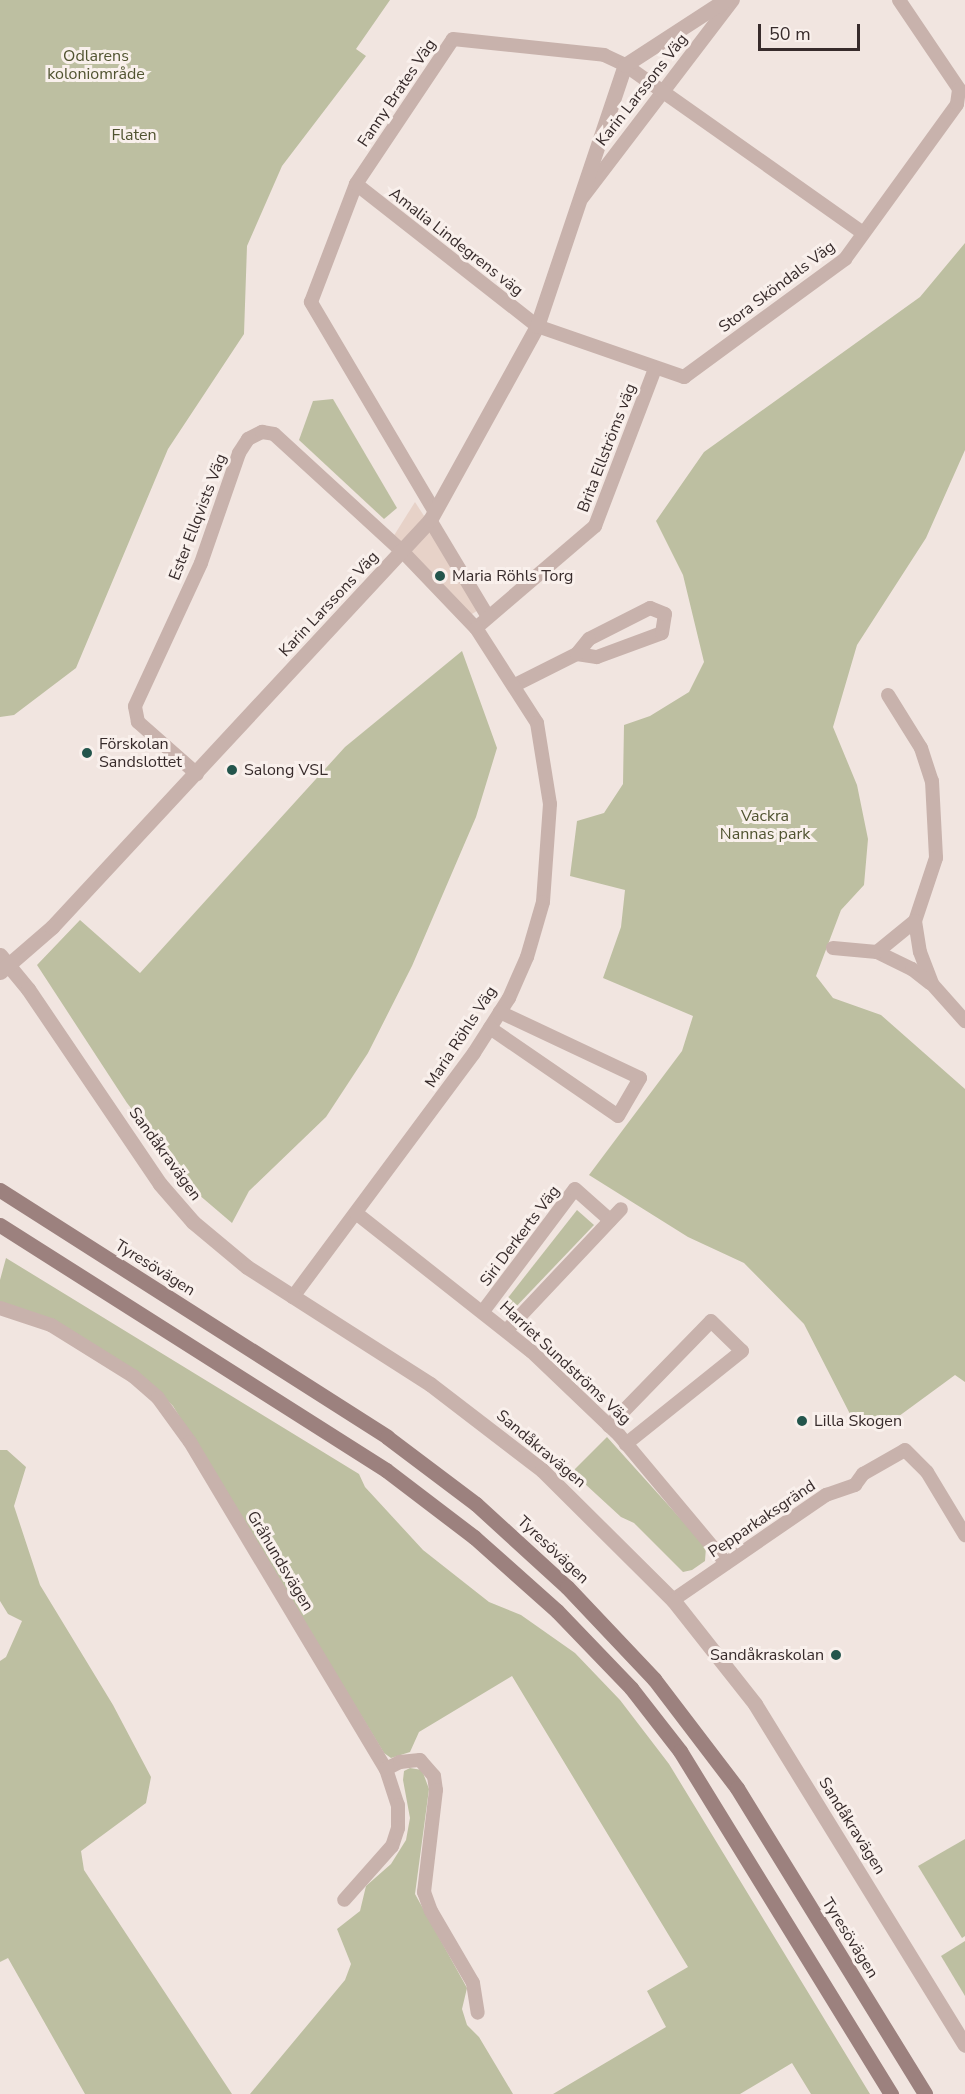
<!DOCTYPE html>
<html>
<head>
<meta charset="utf-8">
<style>
	body { margin:0 }
	#map { position:relative; width:965px; height:2094px; overflow:hidden; background:#f1e5e0; font-family:"Nunito Sans",sans-serif }
	div>[style] { position:absolute }
	.green>* { inset:0; background:#bdbfa1 }
	.plaza>* { inset:0; background:#e7d2c8 }
	.minor>* { height:14px; margin:-7px; padding:0 7px; transform-origin:7px; border-radius:7px; background:#c8b2ac }
	.tertiary>* { height:15px; margin:-7.5px; padding:0 7.5px; transform-origin:7.5px; border-radius:7.5px; background:#c8b2ac }
	.secondary>* { height:15px; margin:-7.5px; padding:0 7.5px; transform-origin:7.5px; border-radius:7.5px; background:#9c817e }
	.dots>* { width:16px; height:16px; translate:-50% -50%; box-sizing:border-box; border:3px solid #f9f0ec; border-radius:50% }
	span { translate:-50% -50%; white-space:nowrap; text-align:center; line-height:1.15; -webkit-text-stroke:6px #f9f0ec; paint-order:stroke }
	.park-label { font-size:16px; color:#505330 }
	.street-label { font-size:16px; color:#372b2b }
	.poi-label { font-size:16px; color:#372b2b }
	.left { translate:0 -50%; text-align:left }
	.right { translate:-100% -50%; text-align:right }
	.scale { position:absolute; left:758px; top:24px; width:102px; height:27px; box-sizing:border-box; border:3px solid #372b2b; border-top:0; padding-left:8px; font-size:18px; line-height:21px; white-space:nowrap; color:#372b2b; -webkit-text-stroke:4px #f9f0ec; paint-order:stroke }
</style>
</head>
<body>
<div id="map">
	<div class="green">
		<i style="clip-path:polygon(0 0,390px 0,356px 49px,366px 56px,282px 166px,247px 246px,244px 334px,168px 449px,76px 668px,14px 715px,0 717px)"></i>
		<i style="clip-path:polygon(965px 243px,965px 450px,926px 538px,857px 645px,833px 727px,857px 785px,868px 839px,864px 885px,841px 910px,816px 976px,833px 998px,881px 1015px,965px 1089px,965px 1382px,955px 1375px,895px 1419px,850px 1414px,804px 1324px,744px 1263px,688px 1237px,589px 1175px,682px 1051px,693px 1016px,603px 978px,621px 927px,625px 890px,570px 876px,577px 821px,604px 813px,623px 784px,624px 725px,650px 716px,689px 692px,704px 662px,683px 575px,656px 521px,704px 452px,920px 297px)"></i>
		<i style="clip-path:polygon(333px 399px,397px 508px,384px 519px,299px 440px,313px 401px)"></i>
		<i style="clip-path:polygon(462px 651px,497px 748px,476px 817px,412px 966px,368px 1053px,326px 1117px,249px 1191px,232px 1223px,198px 1194px,127px 1103px,37px 965px,80px 920px,140px 973px,345px 747px)"></i>
		<i style="clip-path:polygon(577px 1210px,594px 1225px,511px 1312px,503px 1304px)"></i>
		<i style="clip-path:polygon(6px 1258px,359px 1474px,365px 1487px,423px 1550px,489px 1602px,521px 1615px,575px 1653px,620px 1700px,669px 1764px,870px 2094px,811px 2094px,792px 2063px,740px 2094px,553px 2094px,666px 2027px,647px 1991px,688px 1967px,512px 1676px,419px 1732px,410px 1752px,391px 1758px,384px 1753px,173px 1406px,152px 1385px,0 1306px,0 1280px)"></i>
		<i style="clip-path:polygon(607px 1437px,706px 1547px,705px 1561px,692px 1570px,683px 1572px,634px 1523px,621px 1517px,572px 1472px)"></i>
		<i style="clip-path:polygon(0 1450px,7px 1450px,26px 1467px,14px 1506px,40px 1585px,113px 1705px,151px 1777px,146px 1803px,81px 1851px,84px 1870px,232px 2094px,85px 2094px,8px 1958px,0 1962px,0 1661px,6px 1657px,22px 1621px,8px 1614px,0 1601px)"></i>
		<i style="clip-path:polygon(410px 1768px,422px 1770px,429px 1789px,415px 1894px,467px 1988px,462px 2009px,467px 2025px,479px 2037px,513px 2094px,250px 2094px,345px 1980px,351px 1964px,337px 1929px,360px 1911px,366px 1886px,391px 1864px,406px 1840px,410px 1818px,403px 1780px,404px 1771px)"></i>
		<i style="clip-path:polygon(965px 1839px,965px 1936px,962px 1938px,918px 1866px)"></i>
		<i style="clip-path:polygon(965px 1941px,965px 1996px,941px 1956px)"></i>
	</div>
	<div class="plaza">
		<i style="clip-path:polygon(415px 502px,483px 607px,461px 621px,388px 545px)"></i>
	</div>
	<div class="minor">
		<i style="left:899px;top:0;width:107px;rotate:56deg"></i>
		<i style="left:356px;top:184px;width:230px;rotate:38.1deg"></i>
		<i style="left:537px;top:326px;width:156px;rotate:19.1deg"></i>
		<i style="left:684px;top:377px;width:200px;rotate:-36.2deg"></i>
		<i style="left:845px;top:259px;width:191px;rotate:-54.1deg"></i>
		<i style="left:957px;top:104px;width:15px;rotate:-82deg"></i>
		<i style="left:582px;top:198px;width:249px;rotate:-52.7deg"></i>
		<i style="left:435px;top:512px;width:244px;rotate:-120.6deg"></i>
		<i style="left:311px;top:302px;width:126px;rotate:-69.1deg"></i>
		<i style="left:356px;top:184px;width:174px;rotate:-56.2deg"></i>
		<i style="left:453px;top:39px;width:152px;rotate:6deg"></i>
		<i style="left:604px;top:55px;width:23px;rotate:25deg"></i>
		<i style="left:625px;top:65px;width:290px;rotate:35.2deg"></i>
		<i style="left:430px;top:520px;width:113px;rotate:59.1deg"></i>
		<i style="left:476px;top:628px;width:157px;rotate:-40.6deg"></i>
		<i style="left:595px;top:526px;width:168px;rotate:-69.1deg"></i>
		<i style="left:515px;top:685px;width:69px;rotate:-26.6deg"></i>
		<i style="left:577px;top:654px;width:20px;rotate:9deg"></i>
		<i style="left:597px;top:657px;width:69px;rotate:-20.3deg"></i>
		<i style="left:662px;top:633px;width:19px;rotate:-81deg"></i>
		<i style="left:665px;top:614px;width:16px;rotate:-158deg"></i>
		<i style="left:650px;top:608px;width:68px;rotate:153.1deg"></i>
		<i style="left:589px;top:639px;width:19px;rotate:129deg"></i>
		<i style="left:888px;top:695px;width:62px;rotate:58.1deg"></i>
		<i style="left:921px;top:748px;width:35px;rotate:72deg"></i>
		<i style="left:932px;top:781px;width:77px;rotate:87deg"></i>
		<i style="left:936px;top:858px;width:66px;rotate:108.4deg"></i>
		<i style="left:915px;top:921px;width:31px;rotate:81deg"></i>
		<i style="left:920px;top:952px;width:34px;rotate:69deg"></i>
		<i style="left:932px;top:984px;width:50px;rotate:48.3deg"></i>
		<i style="left:197px;top:774px;width:79px;rotate:-138.6deg"></i>
		<i style="left:138px;top:722px;width:16px;rotate:-101deg"></i>
		<i style="left:135px;top:706px;width:157px;rotate:-65.2deg"></i>
		<i style="left:201px;top:563px;width:116px;rotate:-70.9deg"></i>
		<i style="left:239px;top:453px;width:17px;rotate:-57deg"></i>
		<i style="left:248px;top:439px;width:16px;rotate:-27deg"></i>
		<i style="left:262px;top:432px;width:12px;rotate:9deg"></i>
		<i style="left:274px;top:434px;width:175px;rotate:42.5deg"></i>
		<i style="left:403px;top:552px;width:105px;rotate:46.2deg"></i>
		<i style="left:476px;top:628px;width:113px;rotate:57.3deg"></i>
		<i style="left:537px;top:723px;width:82px;rotate:80.9deg"></i>
		<i style="left:550px;top:804px;width:98px;rotate:94.1deg"></i>
		<i style="left:543px;top:902px;width:57px;rotate:106.2deg"></i>
		<i style="left:527px;top:957px;width:45px;rotate:113.7deg"></i>
		<i style="left:509px;top:998px;width:65px;rotate:122.5deg"></i>
		<i style="left:474px;top:1053px;width:304px;rotate:126.6deg"></i>
		<i style="left:833px;top:948px;width:44px;rotate:5.2deg"></i>
		<i style="left:877px;top:952px;width:39px;rotate:26deg"></i>
		<i style="left:912px;top:969px;width:23px;rotate:38deg"></i>
		<i style="left:877px;top:952px;width:49px;rotate:-39.2deg"></i>
		<i style="left:490px;top:1028px;width:155px;rotate:34.5deg"></i>
		<i style="left:618px;top:1116px;width:44px;rotate:-59.9deg"></i>
		<i style="left:640px;top:1078px;width:155px;rotate:-154.8deg"></i>
		<i style="left:356px;top:1213px;width:223px;rotate:38.3deg"></i>
		<i style="left:531px;top:1351px;width:122px;rotate:43.7deg"></i>
		<i style="left:619px;top:1435px;width:167px;rotate:50.1deg"></i>
		<i style="left:0;top:1308px;width:54px;rotate:18.4deg"></i>
		<i style="left:51px;top:1325px;width:97px;rotate:31.9deg"></i>
		<i style="left:133px;top:1376px;width:33px;rotate:41deg"></i>
		<i style="left:158px;top:1398px;width:54px;rotate:54deg"></i>
		<i style="left:190px;top:1442px;width:381px;rotate:59.1deg"></i>
		<i style="left:386px;top:1769px;width:38px;rotate:72deg"></i>
		<i style="left:398px;top:1805px;width:23px;rotate:90deg"></i>
		<i style="left:398px;top:1828px;width:19px;rotate:108deg"></i>
		<i style="left:392px;top:1846px;width:72px;rotate:131.6deg"></i>
		<i style="left:484px;top:1310px;width:151px;rotate:-53.1deg"></i>
		<i style="left:575px;top:1189px;width:47px;rotate:41.5deg"></i>
		<i style="left:507px;top:1330px;width:166px;rotate:-46.7deg"></i>
		<i style="left:609px;top:1426px;width:146px;rotate:-45.8deg"></i>
		<i style="left:711px;top:1321px;width:43px;rotate:44.1deg"></i>
		<i style="left:742px;top:1351px;width:149px;rotate:141.3deg"></i>
		<i style="left:673px;top:1600px;width:186px;rotate:-34.5deg"></i>
		<i style="left:826px;top:1495px;width:31px;rotate:-19deg"></i>
		<i style="left:855px;top:1485px;width:14px;rotate:-54deg"></i>
		<i style="left:863px;top:1474px;width:48px;rotate:-29.7deg"></i>
		<i style="left:905px;top:1450px;width:31px;rotate:45deg"></i>
		<i style="left:927px;top:1472px;width:74px;rotate:58.9deg"></i>
		<i style="left:386px;top:1769px;width:16px;rotate:-27deg"></i>
		<i style="left:400px;top:1762px;width:20px;rotate:-6deg"></i>
		<i style="left:420px;top:1760px;width:21px;rotate:49deg"></i>
		<i style="left:434px;top:1776px;width:14px;rotate:82deg"></i>
		<i style="left:436px;top:1790px;width:103px;rotate:96.7deg"></i>
		<i style="left:424px;top:1892px;width:20px;rotate:70deg"></i>
		<i style="left:431px;top:1911px;width:83px;rotate:59.7deg"></i>
		<i style="left:473px;top:1983px;width:30px;rotate:81deg"></i>
	</div>
	<div class="tertiary">
		<i style="left:0;top:955px;width:44px;rotate:50.5deg"></i>
		<i style="left:28px;top:989px;width:235px;rotate:55.9deg"></i>
		<i style="left:160px;top:1184px;width:50px;rotate:49deg"></i>
		<i style="left:193px;top:1222px;width:70px;rotate:39.8deg"></i>
		<i style="left:247px;top:1267px;width:217px;rotate:32.6deg"></i>
		<i style="left:430px;top:1384px;width:141px;rotate:37.5deg"></i>
		<i style="left:542px;top:1470px;width:185px;rotate:44.8deg"></i>
		<i style="left:673px;top:1600px;width:132px;rotate:51.7deg"></i>
		<i style="left:755px;top:1704px;width:400px;rotate:58.4deg"></i>
		<i style="left:0;top:972px;width:69px;rotate:-40.9deg"></i>
		<i style="left:52px;top:927px;width:555px;rotate:-47.12deg"></i>
		<i style="left:430px;top:520px;width:222px;rotate:-61.1deg"></i>
		<i style="left:537px;top:326px;width:275px;rotate:-71.4deg"></i>
		<i style="left:625px;top:65px;width:119px;rotate:-33deg"></i>
	</div>
	<div class="secondary">
		<i style="left:0;top:1190px;width:459px;rotate:32.5deg"></i>
		<i style="left:387px;top:1437px;width:111px;rotate:37deg"></i>
		<i style="left:476px;top:1504px;width:123px;rotate:42.4deg"></i>
		<i style="left:567px;top:1587px;width:127px;rotate:46.6deg"></i>
		<i style="left:654px;top:1679px;width:137px;rotate:52.7deg"></i>
		<i style="left:737px;top:1788px;width:359px;rotate:58.4deg"></i>
		<i style="left:0;top:1225px;width:457px;rotate:32.4deg"></i>
		<i style="left:386px;top:1470px;width:111px;rotate:37.3deg"></i>
		<i style="left:474px;top:1537px;width:111px;rotate:41.7deg"></i>
		<i style="left:557px;top:1611px;width:107px;rotate:46.1deg"></i>
		<i style="left:631px;top:1688px;width:80px;rotate:52.1deg"></i>
		<i style="left:680px;top:1751px;width:403px;rotate:58.4deg"></i>
	</div>
	<div class="dots">
		<i style="left:440px;top:576px;background:#23554c"></i>
		<i style="left:87px;top:753px;background:#23554c"></i>
		<i style="left:232px;top:770px;background:#23554c"></i>
		<i style="left:802px;top:1421px;background:#23554c"></i>
		<i style="left:836px;top:1655px;background:#23554c"></i>
	</div>
	<div class="park-label">
		<span style="left:96px;top:65px">Odlarens<br>koloniområde</span>
		<span style="left:134px;top:135px">Flaten</span>
		<span style="left:765px;top:825px">Vackra<br>Nannas park</span>
	</div>
	<div class="street-label">
		<span style="left:642px;top:90px;rotate:-52deg">Karin Larssons Väg</span>
		<span style="left:397px;top:93px;rotate:-56deg">Fanny Brates Väg</span>
		<span style="left:456px;top:242px;rotate:38deg">Amalia Lindegrens väg</span>
		<span style="left:777px;top:287px;rotate:-37deg">Stora Sköndals Väg</span>
		<span style="left:607px;top:448px;rotate:-69deg">Brita Ellströms väg</span>
		<span style="left:198px;top:517px;rotate:-69deg">Ester Ellqvists Väg</span>
		<span style="left:329px;top:604px;rotate:-47deg">Karin Larssons Väg</span>
		<span style="left:461px;top:1037px;rotate:-57deg">Maria Röhls Väg</span>
		<span style="left:165px;top:1154px;rotate:54deg">Sandåkravägen</span>
		<span style="left:520px;top:1236px;rotate:-53deg">Siri Derkerts Väg</span>
		<span style="left:155px;top:1268px;rotate:32deg">Tyresövägen</span>
		<span style="left:565px;top:1363px;rotate:43deg">Harriet Sundströms Väg</span>
		<span style="left:541px;top:1449px;rotate:40deg">Sandåkravägen</span>
		<span style="left:762px;top:1519px;rotate:-34deg">Pepparkaksgränd</span>
		<span style="left:553px;top:1550px;rotate:43deg">Tyresövägen</span>
		<span style="left:280px;top:1561px;rotate:59deg">Gråhundsvägen</span>
		<span style="left:852px;top:1826px;rotate:58deg">Sandåkravägen</span>
		<span style="left:850px;top:1938px;rotate:58deg">Tyresövägen</span>
	</div>
	<div class="poi-label">
		<span class="left" style="left:452px;top:576px">Maria Röhls Torg</span>
		<span class="left" style="left:99px;top:753px">Förskolan<br>Sandslottet</span>
		<span class="left" style="left:244px;top:770px">Salong VSL</span>
		<span class="left" style="left:814px;top:1421px">Lilla Skogen</span>
		<span class="right" style="left:824px;top:1655px">Sandåkraskolan</span>
	</div>
	<div class="scale">50 m</div>
</div>
</body>
</html>
